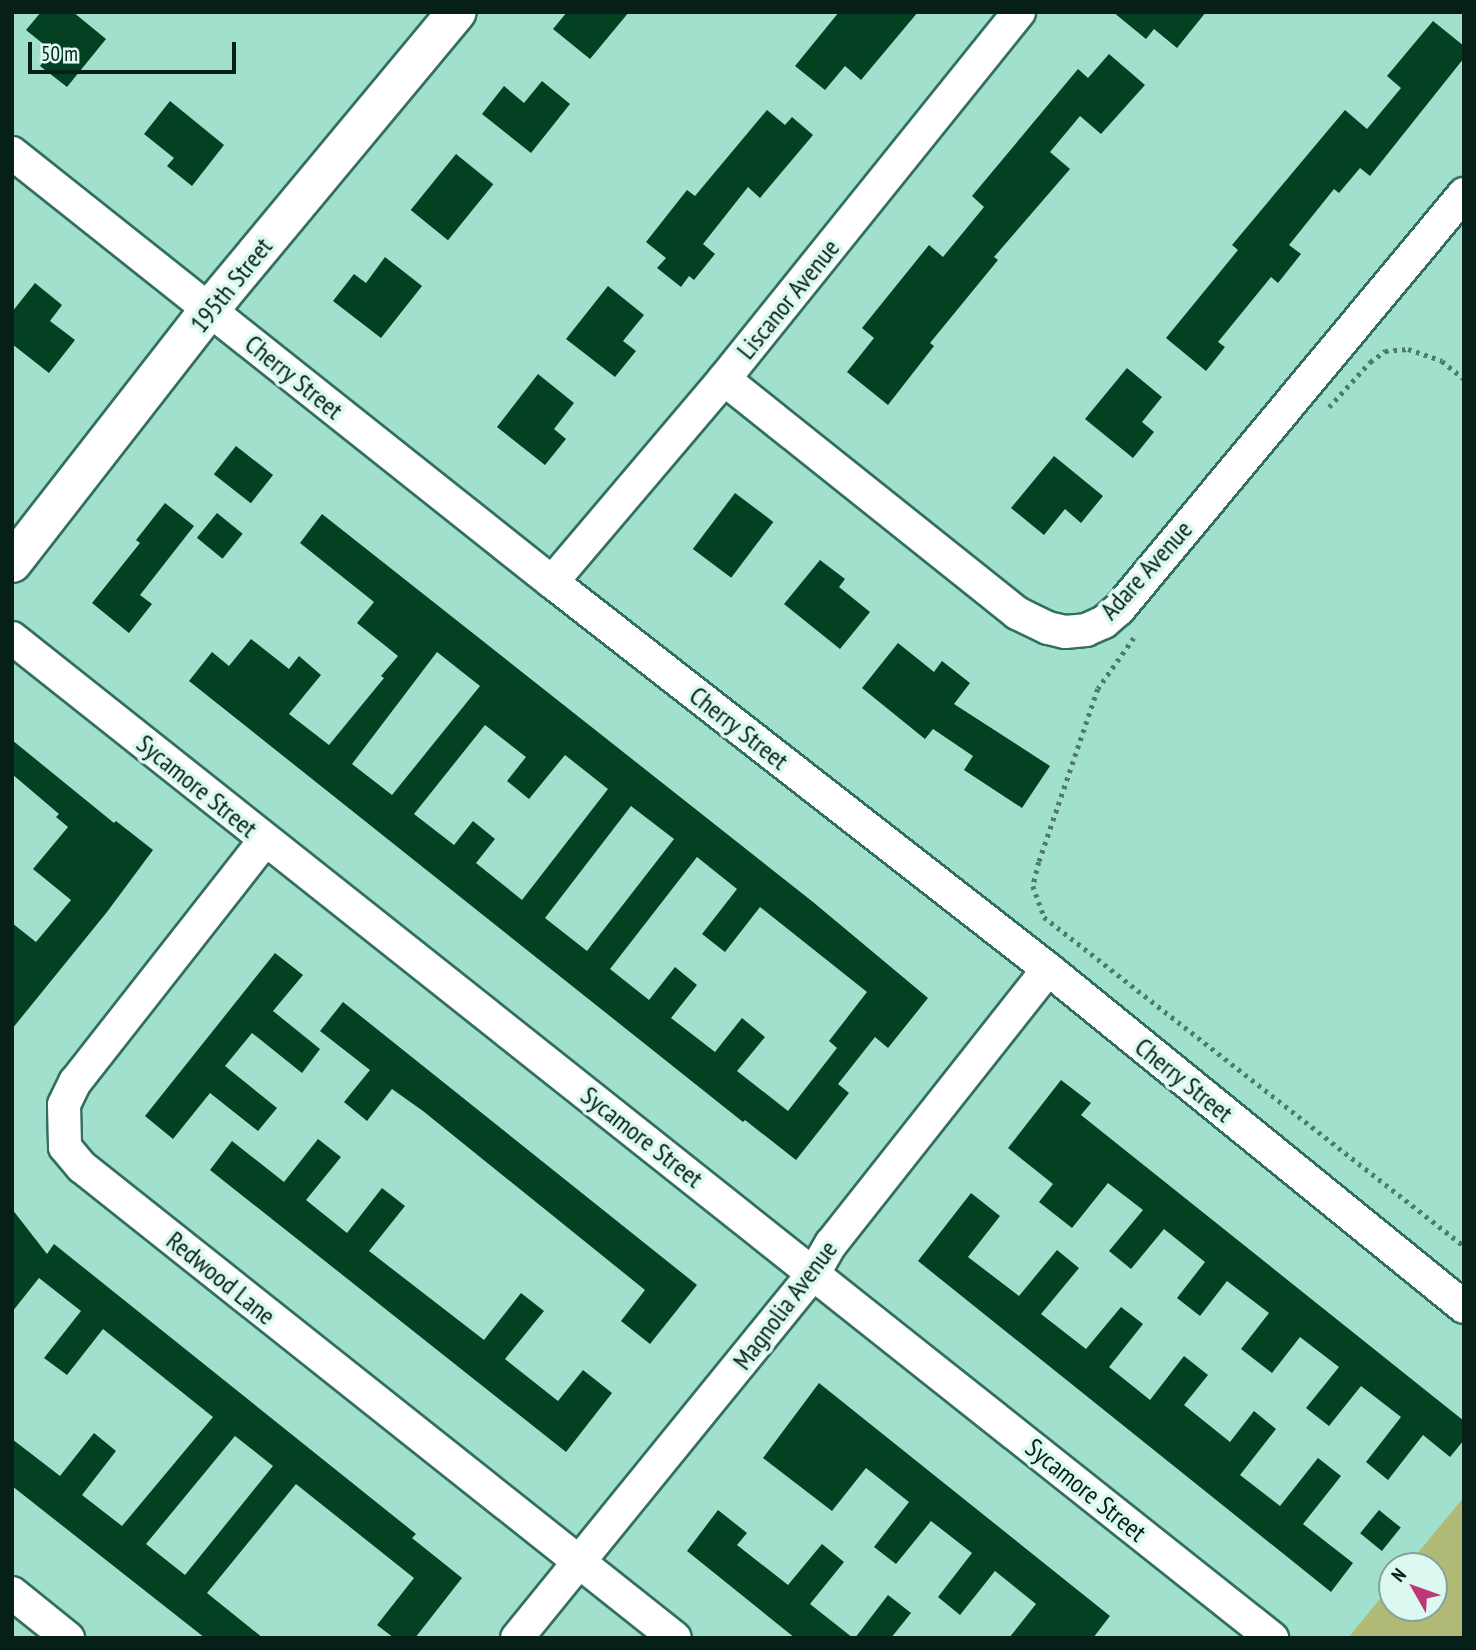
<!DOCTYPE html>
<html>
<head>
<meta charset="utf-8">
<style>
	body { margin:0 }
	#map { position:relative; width:1476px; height:1650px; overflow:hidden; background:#a2e0ce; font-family:"PT Sans Narrow",sans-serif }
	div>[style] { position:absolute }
	.green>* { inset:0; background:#b0ba76 }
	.building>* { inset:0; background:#044123; transform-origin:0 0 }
	.path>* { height:4.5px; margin-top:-2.25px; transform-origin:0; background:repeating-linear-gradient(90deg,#4f7a6e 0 3.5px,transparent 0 8.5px) }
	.roads { filter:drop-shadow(2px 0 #336f60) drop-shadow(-2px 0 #336f60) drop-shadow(0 2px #336f60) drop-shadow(0 -2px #336f60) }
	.minor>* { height:32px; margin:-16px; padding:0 16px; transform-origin:16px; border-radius:16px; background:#fff }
	.tertiary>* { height:38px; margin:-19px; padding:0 19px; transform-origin:19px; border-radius:19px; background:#fff }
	span { translate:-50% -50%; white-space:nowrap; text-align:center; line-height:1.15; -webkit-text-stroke:7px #dbf9f0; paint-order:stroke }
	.street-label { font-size:26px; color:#061f19 }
	.frame { position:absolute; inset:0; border:14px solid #061f19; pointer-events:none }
	.north { position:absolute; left:1378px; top:1552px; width:70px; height:70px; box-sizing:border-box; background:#dbf9f0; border:2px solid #86a29a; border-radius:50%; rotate:310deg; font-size:19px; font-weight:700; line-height:28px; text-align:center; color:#061f19 }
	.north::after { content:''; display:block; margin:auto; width:24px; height:32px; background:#be3778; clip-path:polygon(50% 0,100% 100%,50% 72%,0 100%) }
	.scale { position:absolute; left:28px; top:42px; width:208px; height:32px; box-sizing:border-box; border:4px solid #061f19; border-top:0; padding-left:9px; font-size:21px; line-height:24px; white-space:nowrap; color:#061f19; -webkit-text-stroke:5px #dbf9f0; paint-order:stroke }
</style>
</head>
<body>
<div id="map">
	<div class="green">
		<i style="clip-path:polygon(1464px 1497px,1464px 1638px,1348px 1638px,1392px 1584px,1392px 1608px,1434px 1608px,1434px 1566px,1407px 1566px)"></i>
	</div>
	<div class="building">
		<i style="clip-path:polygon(41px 12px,73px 12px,106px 39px,67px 87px,40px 66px,52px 51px,26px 30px)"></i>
		<i style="clip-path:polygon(567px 12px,629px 12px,590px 59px,553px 29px)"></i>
		<i style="clip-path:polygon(839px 12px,918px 12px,861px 80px,845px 66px,825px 90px,795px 66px)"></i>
		<i style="clip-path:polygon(1113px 12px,1206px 12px,1177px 48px,1154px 29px,1146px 39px)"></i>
		<i style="clip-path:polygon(1433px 21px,1464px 46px,1464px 58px,1370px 176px,1360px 168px,1339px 193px,1334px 189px,1289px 245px,1301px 254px,1278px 283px,1271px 277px,1218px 342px,1225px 347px,1206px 371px,1166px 338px,1238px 250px,1232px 245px,1345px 110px,1367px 129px,1401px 88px,1387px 76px)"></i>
		<i style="clip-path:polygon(1109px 54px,1145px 85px,1101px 134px,1080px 116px,1050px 152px,1070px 169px,994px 257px,998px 260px,930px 343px,934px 346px,888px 405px,847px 372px,874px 338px,862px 328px,929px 245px,943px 257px,984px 207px,972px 196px,1078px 69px,1088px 78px)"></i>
		<i style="clip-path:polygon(542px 81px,570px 104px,531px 153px,482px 114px,504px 86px,524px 103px)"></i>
		<i style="clip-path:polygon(170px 101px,224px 145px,192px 186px,167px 166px,174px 158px,144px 134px)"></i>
		<i style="clip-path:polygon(767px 110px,785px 125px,792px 117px,813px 135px,760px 198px,748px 187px,703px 244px,715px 254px,694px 280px,689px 276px,681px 287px,657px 268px,666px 258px,646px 242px,687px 190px,695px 196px)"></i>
		<i style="left:456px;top:154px;width:48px;height:72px;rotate:39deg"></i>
		<i style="clip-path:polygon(385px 257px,422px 286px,381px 338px,333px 301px,354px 274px,366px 283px)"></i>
		<i style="clip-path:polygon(35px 283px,62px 305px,50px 321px,75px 340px,49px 373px,12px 344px,12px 312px)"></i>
		<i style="clip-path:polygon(608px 286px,644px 315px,623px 341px,636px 351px,615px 377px,566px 339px)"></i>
		<i style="clip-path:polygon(1127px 368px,1162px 397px,1142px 422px,1154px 432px,1133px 458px,1085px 419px)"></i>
		<i style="clip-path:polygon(538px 374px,574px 403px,554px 429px,566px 439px,545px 465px,497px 427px)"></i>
		<i style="left:236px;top:446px;width:47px;height:36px;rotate:38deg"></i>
		<i style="clip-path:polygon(1054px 456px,1103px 496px,1081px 523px,1065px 509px,1044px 535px,1011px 508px)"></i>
		<i style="left:735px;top:493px;width:48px;height:70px;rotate:37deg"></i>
		<i style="clip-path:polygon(165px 503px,194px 526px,140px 595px,152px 604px,129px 633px,92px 603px,140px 543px,136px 540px)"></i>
		<i style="left:217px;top:513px;width:33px;height:32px;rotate:39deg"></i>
		<i style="clip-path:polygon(evenodd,322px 514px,813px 902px,928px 998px,888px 1048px,875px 1037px,838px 1084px,849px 1093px,796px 1160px,745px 1120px,743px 1122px,189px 681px,212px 652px,229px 666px,251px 639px,289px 669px,299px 656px,321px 675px,289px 714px,329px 745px,384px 678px,381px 676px,398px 656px,357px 623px,374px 602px,300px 543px,322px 514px,437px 652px,480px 686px,392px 795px,352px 764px,437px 652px,322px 514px,485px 725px,526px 757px,507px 781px,529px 799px,565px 755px,608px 789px,522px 900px,476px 863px,495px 839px,473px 821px,454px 845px,414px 814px,485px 725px,322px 514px,631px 806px,674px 839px,587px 951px,545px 918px,631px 806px,322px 514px,697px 857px,737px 889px,702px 934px,725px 952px,760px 907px,867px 992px,829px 1041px,837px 1048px,788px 1111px,737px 1071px,765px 1037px,742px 1018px,715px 1052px,671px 1018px,697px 985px,675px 967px,649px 1000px,610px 969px,697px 857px)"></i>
		<i style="clip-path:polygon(820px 560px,845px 579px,839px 587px,870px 612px,840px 649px,784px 604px)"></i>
		<i style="clip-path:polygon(898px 643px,934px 672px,942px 661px,970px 683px,954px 704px,1050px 766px,1022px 808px,964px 770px,973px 756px,933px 729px,925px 739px,862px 688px)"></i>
		<i style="clip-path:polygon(12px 740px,114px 823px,116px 821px,153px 850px,107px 912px,12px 1029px,12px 923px,36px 942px,71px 900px,33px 869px,68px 827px,56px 817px,59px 814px,12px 774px)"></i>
		<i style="clip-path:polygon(275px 953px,303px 975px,273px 1011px,320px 1049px,302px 1073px,252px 1033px,225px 1066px,277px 1108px,258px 1131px,210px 1093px,173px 1139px,145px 1116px)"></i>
		<i style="clip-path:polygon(343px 1002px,697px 1285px,650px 1344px,621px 1321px,645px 1290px,423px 1111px,392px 1089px,367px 1121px,344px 1102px,370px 1070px,320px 1031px)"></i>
		<i style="clip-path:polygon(1061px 1080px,1091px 1103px,1081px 1115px,1464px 1421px,1464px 1440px,1450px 1457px,1423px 1435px,1388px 1480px,1366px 1462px,1401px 1417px,1361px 1386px,1329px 1426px,1306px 1408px,1339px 1367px,1300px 1337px,1272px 1373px,1241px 1349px,1269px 1313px,1227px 1281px,1200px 1316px,1177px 1298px,1205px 1262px,1164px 1229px,1131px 1269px,1109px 1251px,1143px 1210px,1108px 1183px,1072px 1228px,1039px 1202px,1053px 1184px,1008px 1148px)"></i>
		<i style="clip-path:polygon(318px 1139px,341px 1157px,306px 1200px,347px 1233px,382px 1188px,405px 1206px,369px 1251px,484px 1340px,521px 1293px,544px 1311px,505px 1359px,558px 1401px,583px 1370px,612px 1393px,566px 1452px,210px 1170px,232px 1141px,284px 1182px)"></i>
		<i style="clip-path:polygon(971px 1193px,1000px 1216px,968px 1257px,1019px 1296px,1057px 1250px,1079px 1268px,1041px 1314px,1086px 1349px,1121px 1307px,1143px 1324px,1109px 1367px,1150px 1400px,1184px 1356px,1208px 1375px,1184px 1405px,1230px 1442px,1254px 1411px,1276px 1429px,1240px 1475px,1280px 1506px,1318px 1458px,1341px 1476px,1303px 1524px,1353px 1563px,1331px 1592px,918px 1261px)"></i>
		<i style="clip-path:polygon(evenodd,12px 1209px,47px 1254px,54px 1244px,416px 1534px,412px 1538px,462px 1578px,415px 1638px,394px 1638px,377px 1625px,414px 1578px,296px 1484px,207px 1593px,263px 1638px,205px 1638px,12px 1486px,12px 1439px,60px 1476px,94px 1433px,116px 1451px,82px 1495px,122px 1526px,213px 1417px,103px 1329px,67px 1375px,44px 1358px,81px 1311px,39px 1278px,12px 1312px,12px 1209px,235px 1436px,273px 1466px,185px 1575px,146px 1544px,235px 1436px)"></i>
		<i style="clip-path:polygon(819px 1383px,1110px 1616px,1093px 1638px,1009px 1638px,1036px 1604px,995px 1571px,960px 1615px,938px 1597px,972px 1553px,931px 1521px,896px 1564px,874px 1547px,909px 1502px,866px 1468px,832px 1511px,763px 1458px)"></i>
		<i style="clip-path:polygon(718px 1510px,747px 1533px,737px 1545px,788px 1585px,822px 1544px,844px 1562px,810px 1604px,853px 1638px,795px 1638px,687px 1551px)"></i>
		<i style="left:1379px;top:1510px;width:28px;height:30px;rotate:39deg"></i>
		<i style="clip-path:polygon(888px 1595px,911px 1613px,891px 1638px,855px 1638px)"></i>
	</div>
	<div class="path">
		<i style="left:1329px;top:407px;width:61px;rotate:-47.7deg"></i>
		<i style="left:1370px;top:362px;width:19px;rotate:-36deg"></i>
		<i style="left:1385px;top:351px;width:23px;rotate:-5deg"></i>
		<i style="left:1408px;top:349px;width:36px;rotate:19deg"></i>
		<i style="left:1442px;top:361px;width:28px;rotate:39deg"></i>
		<i style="left:1134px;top:638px;width:62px;rotate:125.2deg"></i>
		<i style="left:1098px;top:689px;width:183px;rotate:108.8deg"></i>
		<i style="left:1039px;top:862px;width:25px;rotate:104deg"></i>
		<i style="left:1033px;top:886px;width:33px;rotate:70deg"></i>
		<i style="left:1044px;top:917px;width:534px;rotate:38.07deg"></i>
	</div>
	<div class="roads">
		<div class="minor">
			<i style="left:12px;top:153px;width:690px;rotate:38.47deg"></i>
			<i style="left:552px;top:582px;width:629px;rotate:37.96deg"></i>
			<i style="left:1048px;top:969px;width:536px;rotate:39.09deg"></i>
			<i style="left:724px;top:379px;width:375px;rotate:38.6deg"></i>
			<i style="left:1017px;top:613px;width:34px;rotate:26deg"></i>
			<i style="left:1048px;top:628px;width:17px;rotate:13deg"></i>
			<i style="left:1065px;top:632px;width:21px;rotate:-5deg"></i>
			<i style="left:1086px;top:630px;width:20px;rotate:-24deg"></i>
			<i style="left:1104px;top:622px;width:20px;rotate:-41deg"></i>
			<i style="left:1119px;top:609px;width:540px;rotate:-50.26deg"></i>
			<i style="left:552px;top:582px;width:266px;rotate:-49.7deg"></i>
			<i style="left:724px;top:379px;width:471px;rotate:-51.2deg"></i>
			<i style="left:12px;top:638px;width:1609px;rotate:38.44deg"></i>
			<i style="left:265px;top:840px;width:308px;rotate:128.1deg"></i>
			<i style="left:75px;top:1082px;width:25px;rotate:116deg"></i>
			<i style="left:64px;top:1105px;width:42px;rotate:88.6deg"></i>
			<i style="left:65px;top:1147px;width:26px;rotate:50deg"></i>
			<i style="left:82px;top:1167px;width:757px;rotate:38.46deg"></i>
			<i style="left:12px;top:1593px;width:72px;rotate:38.8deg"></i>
			<i style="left:517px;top:1638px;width:471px;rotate:-50.9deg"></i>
			<i style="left:814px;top:1273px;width:34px;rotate:-60deg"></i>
			<i style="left:831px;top:1244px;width:350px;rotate:-51.7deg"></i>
		</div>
		<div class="tertiary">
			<i style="left:12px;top:563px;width:322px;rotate:-52.1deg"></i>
			<i style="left:210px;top:309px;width:386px;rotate:-50.3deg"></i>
		</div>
	</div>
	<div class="street-label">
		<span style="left:231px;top:285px;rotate:-51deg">195th Street</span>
		<span style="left:788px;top:299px;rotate:-51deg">Liscanor Avenue</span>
		<span style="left:294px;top:377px;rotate:39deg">Cherry Street</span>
		<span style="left:1146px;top:570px;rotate:-48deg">Adare Avenue</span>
		<span style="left:739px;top:728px;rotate:38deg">Cherry Street</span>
		<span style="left:197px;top:786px;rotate:39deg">Sycamore Street</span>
		<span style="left:1184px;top:1080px;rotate:39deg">Cherry Street</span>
		<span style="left:642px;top:1137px;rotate:38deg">Sycamore Street</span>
		<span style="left:221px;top:1278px;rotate:39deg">Redwood Lane</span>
		<span style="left:785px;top:1305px;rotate:-53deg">Magnolia Avenue</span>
		<span style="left:1086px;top:1490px;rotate:39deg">Sycamore Street</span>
	</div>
	<div class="frame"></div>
	<div class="north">N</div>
	<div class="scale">50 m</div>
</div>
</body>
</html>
